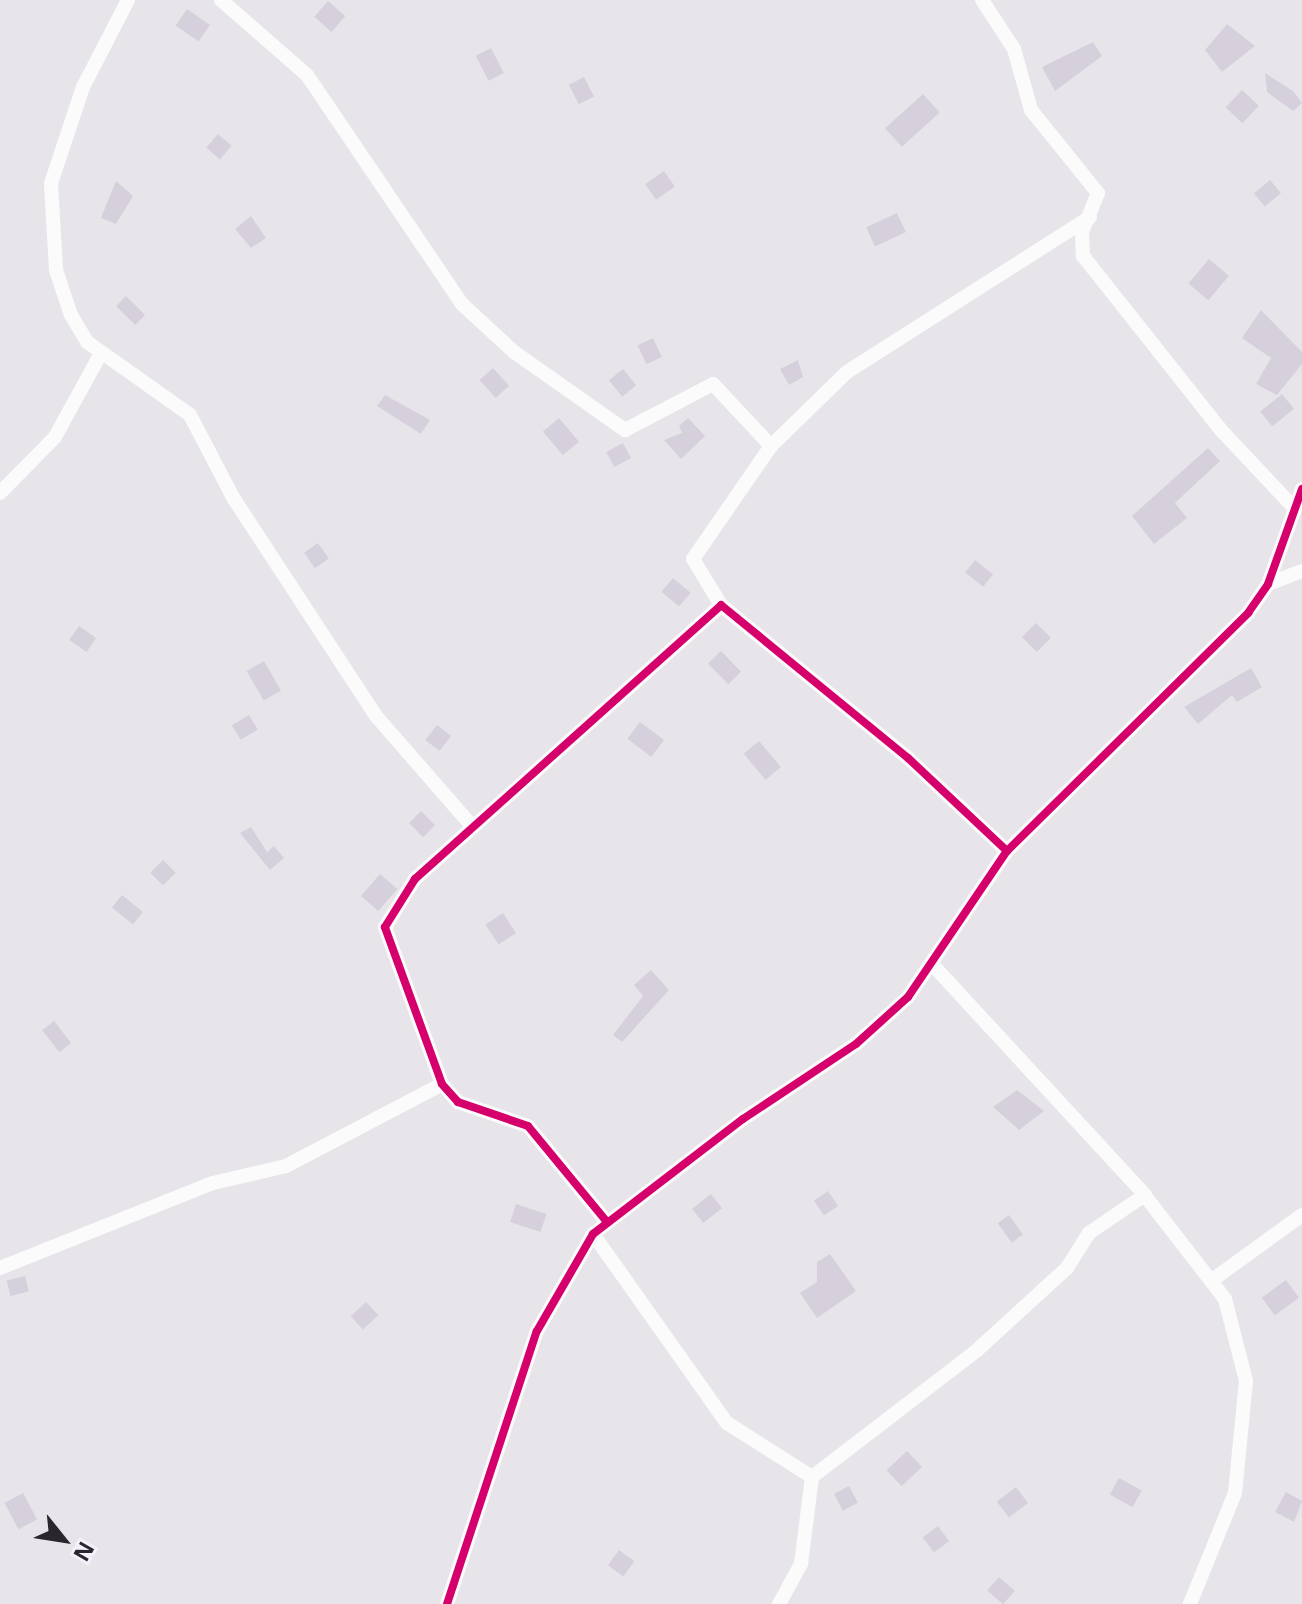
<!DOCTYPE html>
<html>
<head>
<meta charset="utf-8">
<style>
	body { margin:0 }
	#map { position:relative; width:1302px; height:1604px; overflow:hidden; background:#e8e5ea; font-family:"Open Sans",sans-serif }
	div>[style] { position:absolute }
	.building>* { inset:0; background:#d6d0dc; transform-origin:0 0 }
	.street>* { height:14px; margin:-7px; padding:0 7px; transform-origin:7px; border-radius:7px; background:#fcfbfc }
	.cycleway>* { height:8px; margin:-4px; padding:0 4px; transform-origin:4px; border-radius:4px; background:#d6006c }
	span { translate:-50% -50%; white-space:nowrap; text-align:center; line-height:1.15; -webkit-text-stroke:6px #f5f0fb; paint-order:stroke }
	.north { position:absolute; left:24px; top:1500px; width:80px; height:80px; -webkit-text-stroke:6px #f5f0fb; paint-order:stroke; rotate:120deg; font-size:22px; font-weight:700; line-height:32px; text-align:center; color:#29272b }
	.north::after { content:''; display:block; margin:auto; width:28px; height:36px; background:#29272b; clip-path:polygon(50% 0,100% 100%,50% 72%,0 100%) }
</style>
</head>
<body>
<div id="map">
	<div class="building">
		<i style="left:328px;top:1px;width:23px;height:21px;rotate:41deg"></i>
		<i style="left:187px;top:9px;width:28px;height:20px;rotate:35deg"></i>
		<i style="clip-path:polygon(1227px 24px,1255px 46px,1222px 72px,1205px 50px)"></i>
		<i style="clip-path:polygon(1093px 42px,1102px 56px,1055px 91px,1042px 67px)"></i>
		<i style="left:491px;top:48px;width:28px;height:17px;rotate:63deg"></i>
		<i style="clip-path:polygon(1265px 73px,1293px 91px,1302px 103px,1293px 111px,1267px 92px)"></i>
		<i style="left:584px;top:77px;width:22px;height:17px;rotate:63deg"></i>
		<i style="left:1242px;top:90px;width:23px;height:24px;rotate:43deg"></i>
		<i style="left:923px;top:94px;width:25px;height:51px;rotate:48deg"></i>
		<i style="left:218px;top:134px;width:18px;height:18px;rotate:41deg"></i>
		<i style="left:664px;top:171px;width:19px;height:23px;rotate:55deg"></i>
		<i style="left:1270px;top:180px;width:17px;height:21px;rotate:50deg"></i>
		<i style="clip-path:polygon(116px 181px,133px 196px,116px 224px,101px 218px)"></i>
		<i style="left:897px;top:213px;width:21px;height:34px;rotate:65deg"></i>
		<i style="clip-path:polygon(251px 216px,266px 238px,251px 248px,235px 229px)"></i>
		<i style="left:1209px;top:259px;width:26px;height:32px;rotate:40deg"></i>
		<i style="left:126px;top:296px;width:27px;height:14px;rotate:45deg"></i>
		<i style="clip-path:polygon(1261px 310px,1302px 352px,1302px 364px,1277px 395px,1256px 384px,1271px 358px,1242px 338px)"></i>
		<i style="left:653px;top:338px;width:21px;height:17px;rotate:65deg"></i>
		<i style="clip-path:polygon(798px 360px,803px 377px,789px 385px,780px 369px)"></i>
		<i style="left:493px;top:368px;width:24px;height:18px;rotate:48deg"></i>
		<i style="left:623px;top:369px;width:21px;height:18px;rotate:51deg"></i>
		<i style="left:1282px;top:394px;width:19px;height:28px;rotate:51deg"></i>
		<i style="clip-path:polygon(385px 395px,430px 420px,421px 434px,377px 406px)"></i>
		<i style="left:559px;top:418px;width:31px;height:21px;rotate:50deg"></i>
		<i style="clip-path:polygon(688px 418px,705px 436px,681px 459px,664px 440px,682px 433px,679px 426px)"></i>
		<i style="left:623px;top:443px;width:17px;height:19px;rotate:62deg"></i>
		<i style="clip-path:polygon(1208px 448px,1220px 461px,1175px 503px,1187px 518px,1154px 544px,1132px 516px)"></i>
		<i style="left:318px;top:543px;width:19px;height:17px;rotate:55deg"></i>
		<i style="left:975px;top:560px;width:23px;height:16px;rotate:38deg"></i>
		<i style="left:673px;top:578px;width:23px;height:18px;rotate:40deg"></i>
		<i style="left:1036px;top:623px;width:21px;height:20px;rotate:45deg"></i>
		<i style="left:79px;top:626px;width:21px;height:17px;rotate:35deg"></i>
		<i style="left:721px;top:651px;width:29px;height:18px;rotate:46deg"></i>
		<i style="left:264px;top:661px;width:34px;height:20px;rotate:60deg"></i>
		<i style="clip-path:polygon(1251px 668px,1262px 687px,1237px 702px,1232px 695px,1198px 724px,1184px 707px)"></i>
		<i style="left:249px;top:715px;width:17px;height:20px;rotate:59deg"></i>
		<i style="left:640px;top:722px;width:30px;height:21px;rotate:37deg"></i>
		<i style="left:437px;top:725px;width:18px;height:19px;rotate:38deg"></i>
		<i style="left:759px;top:741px;width:34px;height:20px;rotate:50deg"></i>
		<i style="left:421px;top:811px;width:20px;height:17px;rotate:45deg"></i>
		<i style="clip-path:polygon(251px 827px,267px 852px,274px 846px,284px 858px,270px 870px,240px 833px)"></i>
		<i style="left:163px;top:860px;width:18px;height:18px;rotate:45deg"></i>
		<i style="left:380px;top:874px;width:23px;height:29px;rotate:41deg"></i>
		<i style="left:122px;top:895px;width:27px;height:16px;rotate:39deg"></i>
		<i style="left:503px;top:913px;width:24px;height:21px;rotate:57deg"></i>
		<i style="clip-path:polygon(651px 970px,669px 990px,622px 1042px,613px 1035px,643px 996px,634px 985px)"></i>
		<i style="left:54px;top:1021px;width:28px;height:15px;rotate:52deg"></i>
		<i style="clip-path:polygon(1017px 1090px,1044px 1111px,1019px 1130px,993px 1107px)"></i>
		<i style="left:828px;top:1191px;width:18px;height:17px;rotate:56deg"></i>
		<i style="left:711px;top:1194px;width:18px;height:24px;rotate:52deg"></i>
		<i style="left:516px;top:1204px;width:32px;height:19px;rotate:18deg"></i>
		<i style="left:1009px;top:1215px;width:24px;height:14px;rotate:54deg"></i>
		<i style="clip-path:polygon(830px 1254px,856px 1291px,817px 1318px,800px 1293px,817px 1282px,817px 1262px)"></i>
		<i style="left:25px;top:1276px;width:16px;height:19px;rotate:76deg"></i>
		<i style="left:1286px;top:1280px;width:22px;height:30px;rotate:54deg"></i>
		<i style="left:366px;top:1302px;width:18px;height:21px;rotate:47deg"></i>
		<i style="left:907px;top:1451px;width:22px;height:28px;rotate:47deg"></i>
		<i style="left:1119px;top:1478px;width:26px;height:19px;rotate:29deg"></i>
		<i style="left:849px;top:1486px;width:19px;height:17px;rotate:62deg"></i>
		<i style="left:1016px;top:1487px;width:20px;height:24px;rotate:53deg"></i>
		<i style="clip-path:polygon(1286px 1492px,1302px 1501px,1294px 1522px,1275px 1512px)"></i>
		<i style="left:23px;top:1493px;width:30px;height:21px;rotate:62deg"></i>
		<i style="left:938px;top:1526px;width:19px;height:19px;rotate:54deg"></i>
		<i style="left:619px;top:1550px;width:19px;height:19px;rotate:36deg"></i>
		<i style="left:999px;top:1577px;width:21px;height:18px;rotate:41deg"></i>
	</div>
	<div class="street">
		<i style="left:128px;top:0;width:98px;rotate:117.3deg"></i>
		<i style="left:83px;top:87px;width:101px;rotate:108.4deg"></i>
		<i style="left:51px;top:183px;width:87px;rotate:86.7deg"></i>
		<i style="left:56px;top:270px;width:47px;rotate:71.6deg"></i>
		<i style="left:71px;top:315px;width:31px;rotate:59deg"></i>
		<i style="left:87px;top:342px;width:126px;rotate:35.3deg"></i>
		<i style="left:190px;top:415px;width:95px;rotate:62.4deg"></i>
		<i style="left:234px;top:499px;width:259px;rotate:56.8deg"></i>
		<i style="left:376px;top:716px;width:147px;rotate:48.9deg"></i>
		<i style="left:221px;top:0;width:114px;rotate:41.1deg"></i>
		<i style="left:307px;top:75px;width:277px;rotate:55.9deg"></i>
		<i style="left:462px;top:304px;width:71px;rotate:42.7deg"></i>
		<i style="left:514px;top:352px;width:136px;rotate:35.1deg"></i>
		<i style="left:625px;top:430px;width:99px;rotate:-27.6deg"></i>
		<i style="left:713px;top:384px;width:85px;rotate:46.9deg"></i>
		<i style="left:982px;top:0;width:59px;rotate:56.9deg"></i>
		<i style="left:1014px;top:49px;width:63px;rotate:74.4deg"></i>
		<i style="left:1031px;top:110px;width:107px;rotate:51.1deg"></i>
		<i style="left:1098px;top:193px;width:42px;rotate:112.3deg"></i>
		<i style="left:1082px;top:232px;width:24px;rotate:88deg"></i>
		<i style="left:1083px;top:256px;width:221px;rotate:51.6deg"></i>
		<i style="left:1220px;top:429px;width:110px;rotate:46.8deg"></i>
		<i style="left:0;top:493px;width:78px;rotate:-45.5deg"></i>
		<i style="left:55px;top:437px;width:96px;rotate:-61.3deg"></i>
		<i style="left:1268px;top:584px;width:36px;rotate:-21deg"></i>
		<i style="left:721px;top:605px;width:54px;rotate:-121.3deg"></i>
		<i style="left:693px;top:559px;width:137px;rotate:-55.4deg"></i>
		<i style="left:771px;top:446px;width:106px;rotate:-44.2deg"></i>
		<i style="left:847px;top:372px;width:288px;rotate:-32.5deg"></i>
		<i style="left:931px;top:963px;width:311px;rotate:47.3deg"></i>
		<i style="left:1142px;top:1192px;width:135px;rotate:52.2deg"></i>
		<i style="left:1225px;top:1299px;width:85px;rotate:75.6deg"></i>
		<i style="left:1246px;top:1381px;width:113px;rotate:95.6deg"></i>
		<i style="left:1235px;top:1493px;width:120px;rotate:112.1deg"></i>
		<i style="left:607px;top:1222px;width:124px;rotate:-129.5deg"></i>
		<i style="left:528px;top:1126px;width:74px;rotate:-161.1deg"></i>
		<i style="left:458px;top:1102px;width:24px;rotate:-132deg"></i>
		<i style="left:442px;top:1084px;width:167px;rotate:-110deg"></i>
		<i style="left:385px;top:927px;width:57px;rotate:-58deg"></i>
		<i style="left:415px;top:879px;width:411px;rotate:-41.8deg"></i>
		<i style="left:721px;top:605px;width:242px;rotate:39.3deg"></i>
		<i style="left:908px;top:758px;width:136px;rotate:43.2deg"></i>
		<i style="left:593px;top:1234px;width:232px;rotate:54.7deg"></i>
		<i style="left:727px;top:1423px;width:101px;rotate:32.4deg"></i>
		<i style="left:812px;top:1477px;width:207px;rotate:-37.5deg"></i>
		<i style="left:976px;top:1351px;width:123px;rotate:-42.4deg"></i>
		<i style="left:1067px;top:1268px;width:41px;rotate:-57.8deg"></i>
		<i style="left:1089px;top:1233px;width:68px;rotate:-34.2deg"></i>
		<i style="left:0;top:1268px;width:229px;rotate:-21.8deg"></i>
		<i style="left:213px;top:1183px;width:75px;rotate:-13.1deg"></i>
		<i style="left:286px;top:1166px;width:176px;rotate:-27.7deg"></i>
		<i style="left:1215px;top:1278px;width:107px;rotate:-35.9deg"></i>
		<i style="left:447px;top:1604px;width:287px;rotate:-71.8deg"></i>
		<i style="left:537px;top:1331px;width:112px;rotate:-60deg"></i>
		<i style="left:593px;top:1234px;width:189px;rotate:-37.5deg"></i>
		<i style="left:743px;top:1119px;width:136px;rotate:-33.6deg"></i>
		<i style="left:856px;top:1044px;width:70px;rotate:-42.1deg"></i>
		<i style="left:908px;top:997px;width:176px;rotate:-55.9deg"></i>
		<i style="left:1007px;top:851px;width:339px;rotate:-44.6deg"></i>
		<i style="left:1248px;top:613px;width:35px;rotate:-55deg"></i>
		<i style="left:1268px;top:584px;width:101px;rotate:-70.3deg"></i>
		<i style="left:779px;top:1604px;width:46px;rotate:-61.2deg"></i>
		<i style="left:801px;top:1564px;width:88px;rotate:-82.8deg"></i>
	</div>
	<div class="cycleway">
		<i style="left:607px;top:1222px;width:124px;rotate:-129.5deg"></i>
		<i style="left:528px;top:1126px;width:74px;rotate:-161.1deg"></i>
		<i style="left:458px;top:1102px;width:24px;rotate:-132deg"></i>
		<i style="left:442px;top:1084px;width:167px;rotate:-110deg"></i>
		<i style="left:385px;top:927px;width:57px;rotate:-58deg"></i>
		<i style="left:415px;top:879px;width:411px;rotate:-41.8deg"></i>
		<i style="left:721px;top:605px;width:242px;rotate:39.3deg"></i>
		<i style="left:908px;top:758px;width:136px;rotate:43.2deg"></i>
		<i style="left:447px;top:1604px;width:287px;rotate:-71.8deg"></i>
		<i style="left:537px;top:1331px;width:112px;rotate:-60deg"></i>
		<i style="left:593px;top:1234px;width:189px;rotate:-37.5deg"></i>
		<i style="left:743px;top:1119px;width:136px;rotate:-33.6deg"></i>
		<i style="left:856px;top:1044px;width:70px;rotate:-42.1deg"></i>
		<i style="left:908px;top:997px;width:176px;rotate:-55.9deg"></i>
		<i style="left:1007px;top:851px;width:339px;rotate:-44.6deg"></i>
		<i style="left:1248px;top:613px;width:35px;rotate:-55deg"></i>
		<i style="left:1268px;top:584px;width:101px;rotate:-70.3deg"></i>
	</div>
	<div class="north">N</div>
</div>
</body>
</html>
